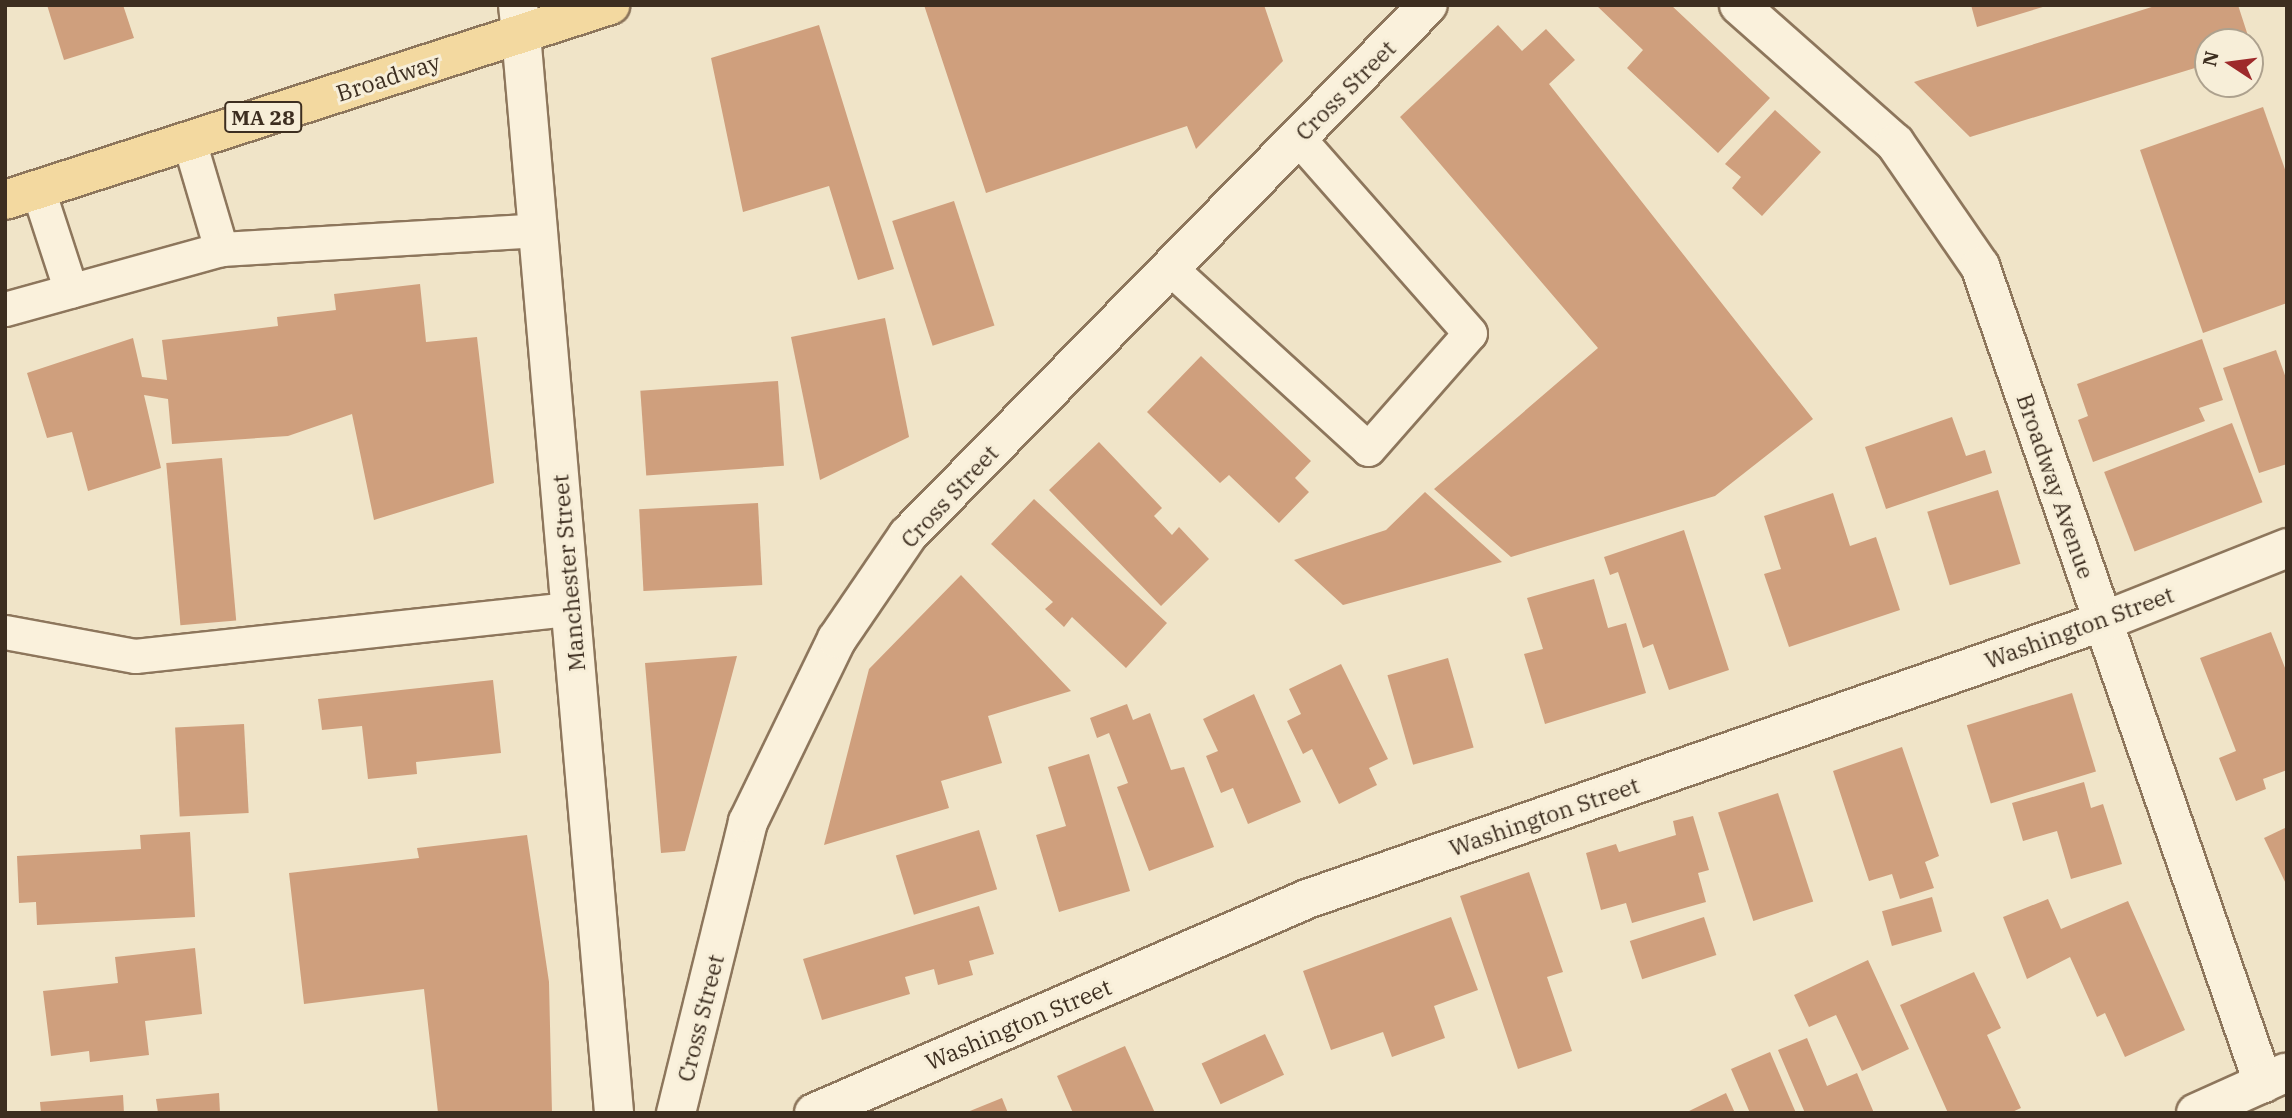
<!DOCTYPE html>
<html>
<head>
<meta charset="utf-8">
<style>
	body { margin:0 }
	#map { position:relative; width:2292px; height:1118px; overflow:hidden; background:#f0e4c8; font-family:"IBM Plex Serif",serif }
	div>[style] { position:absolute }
	.building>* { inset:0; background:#cf9f7d; transform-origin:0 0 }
	.roads { filter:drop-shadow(2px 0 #8d765c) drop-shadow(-2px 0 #8d765c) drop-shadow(0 2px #8d765c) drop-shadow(0 -2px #8d765c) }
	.service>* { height:33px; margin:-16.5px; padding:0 16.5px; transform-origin:16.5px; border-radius:16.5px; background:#faf1dc }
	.minor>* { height:38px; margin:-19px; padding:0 19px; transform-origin:19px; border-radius:19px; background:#faf1dc }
	.tertiary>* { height:38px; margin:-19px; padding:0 19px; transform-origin:19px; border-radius:19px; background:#faf1dc }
	.primary>* { height:38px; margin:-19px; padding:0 19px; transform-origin:19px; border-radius:19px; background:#f3d9a0 }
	span { translate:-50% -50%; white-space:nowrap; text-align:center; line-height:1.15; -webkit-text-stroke:6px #f7eed8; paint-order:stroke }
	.shield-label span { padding:2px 5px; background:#f7eed8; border:2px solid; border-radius:5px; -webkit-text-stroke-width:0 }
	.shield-label { font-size:21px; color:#3d2e20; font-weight:700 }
	.street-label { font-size:23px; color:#3d2e20 }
	.frame { position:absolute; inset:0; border:7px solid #3d2e20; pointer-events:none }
	.north { position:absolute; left:2194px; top:28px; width:70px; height:70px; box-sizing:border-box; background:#f7eed8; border:2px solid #ada18e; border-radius:50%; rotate:283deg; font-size:19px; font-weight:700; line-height:28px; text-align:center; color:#3d2e20 }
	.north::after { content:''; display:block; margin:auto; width:24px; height:32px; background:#9e2a2b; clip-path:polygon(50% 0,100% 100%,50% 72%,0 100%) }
</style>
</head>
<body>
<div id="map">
	<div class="building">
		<i style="clip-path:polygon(47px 5px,123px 5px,134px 38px,64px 60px)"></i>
		<i style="clip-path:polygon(924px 5px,1264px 5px,1283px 61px,1196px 149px,1187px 126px,986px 193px)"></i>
		<i style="clip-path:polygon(1596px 5px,1671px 5px,1770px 98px,1718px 153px,1627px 68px,1643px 50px)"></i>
		<i style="clip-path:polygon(1971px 5px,2046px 5px,2046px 6px,1977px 27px)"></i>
		<i style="clip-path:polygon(2158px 5px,2238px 5px,2250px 42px,2208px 42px,2208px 64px,1970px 137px,1914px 82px)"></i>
		<i style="clip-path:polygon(819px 25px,894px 269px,858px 280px,829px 186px,743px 212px,711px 58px)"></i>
		<i style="clip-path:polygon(1498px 25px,1522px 51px,1546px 29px,1575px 60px,1549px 84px,1813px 419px,1715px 496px,1511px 557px,1434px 489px,1598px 348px,1400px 117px)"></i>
		<i style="clip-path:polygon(2263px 107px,2287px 175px,2287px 303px,2203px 333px,2140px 150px)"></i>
		<i style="clip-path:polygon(1775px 110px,1821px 152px,1762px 216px,1732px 188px,1741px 177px,1725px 164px)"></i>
		<i style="left:954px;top:201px;width:131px;height:65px;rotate:72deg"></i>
		<i style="clip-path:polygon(420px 284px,426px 342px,477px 337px,494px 483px,374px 520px,352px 414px,288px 436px,172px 444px,168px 399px,144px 395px,161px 468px,88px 491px,72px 432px,47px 438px,27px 373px,133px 338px,142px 377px,167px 380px,162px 340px,278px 326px,277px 317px,336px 310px,334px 294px)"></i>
		<i style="clip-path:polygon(885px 318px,909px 437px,820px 480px,791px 337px)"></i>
		<i style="clip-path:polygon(2202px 339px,2223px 400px,2199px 408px,2205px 421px,2093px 462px,2078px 420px,2088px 416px,2077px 384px)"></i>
		<i style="clip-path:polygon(2276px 350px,2287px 381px,2287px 464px,2259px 473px,2223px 368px)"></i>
		<i style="clip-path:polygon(1201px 356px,1311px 461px,1295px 478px,1309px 492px,1279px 523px,1229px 475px,1220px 483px,1147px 412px)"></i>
		<i style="left:778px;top:381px;width:85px;height:138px;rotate:86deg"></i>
		<i style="clip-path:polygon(1952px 417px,1966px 456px,1985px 450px,1992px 473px,1886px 509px,1865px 447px)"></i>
		<i style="left:2232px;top:423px;width:85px;height:137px;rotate:69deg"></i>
		<i style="clip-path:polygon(1099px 442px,1162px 508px,1154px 516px,1172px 535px,1179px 527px,1209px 559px,1161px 606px,1049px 490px)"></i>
		<i style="left:222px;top:458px;width:163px;height:56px;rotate:85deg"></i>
		<i style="left:1998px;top:490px;width:77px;height:74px;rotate:73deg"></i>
		<i style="clip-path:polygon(1425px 492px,1502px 562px,1343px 605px,1294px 560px,1386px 530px)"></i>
		<i style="clip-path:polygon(1833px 493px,1850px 546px,1876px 537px,1900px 610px,1789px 647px,1764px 574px,1781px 569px,1764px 516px)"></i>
		<i style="clip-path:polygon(1034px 499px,1167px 623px,1126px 668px,1072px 617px,1064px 627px,1045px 609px,1053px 602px,991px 544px)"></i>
		<i style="left:758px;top:503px;width:82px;height:119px;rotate:87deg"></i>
		<i style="clip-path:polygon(1684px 530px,1729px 670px,1669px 690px,1653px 644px,1643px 648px,1618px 572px,1610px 575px,1604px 557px)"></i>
		<i style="clip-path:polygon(961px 575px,1071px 691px,988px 716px,1002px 763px,941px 781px,949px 808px,824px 845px,869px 669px)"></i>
		<i style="clip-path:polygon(1594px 579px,1608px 628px,1626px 623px,1646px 693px,1545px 724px,1524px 654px,1543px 649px,1527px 598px)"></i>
		<i style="clip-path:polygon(2271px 632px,2287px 673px,2287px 770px,2263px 779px,2266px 789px,2236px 801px,2219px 758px,2236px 751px,2200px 658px)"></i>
		<i style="clip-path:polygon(737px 656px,685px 851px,661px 853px,645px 663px)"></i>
		<i style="left:1448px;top:658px;width:93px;height:63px;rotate:74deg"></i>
		<i style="clip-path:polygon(1341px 664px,1388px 759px,1369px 768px,1377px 785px,1339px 804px,1312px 749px,1303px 754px,1287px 721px,1301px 714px,1289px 689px)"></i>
		<i style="clip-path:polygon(493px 680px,501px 753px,416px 762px,417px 774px,368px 779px,362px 726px,322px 730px,318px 699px)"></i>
		<i style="left:2072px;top:693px;width:82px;height:110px;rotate:73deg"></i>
		<i style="clip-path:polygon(1254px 694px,1301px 802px,1248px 824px,1233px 788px,1221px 793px,1206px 756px,1218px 751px,1203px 719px)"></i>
		<i style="clip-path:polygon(1127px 704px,1133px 720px,1150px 713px,1171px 770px,1184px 767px,1214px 847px,1149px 871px,1117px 787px,1128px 783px,1109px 733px,1097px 738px,1090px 718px)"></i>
		<i style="left:244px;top:724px;width:89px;height:69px;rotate:87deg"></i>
		<i style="clip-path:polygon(1902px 747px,1939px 856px,1925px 862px,1934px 888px,1900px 899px,1892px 874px,1869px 881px,1833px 771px)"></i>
		<i style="clip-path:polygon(1089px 754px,1130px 891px,1059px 912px,1036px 835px,1066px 826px,1048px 767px)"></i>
		<i style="clip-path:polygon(2084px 782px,2091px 808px,2103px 804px,2122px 864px,2071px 879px,2057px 831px,2023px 841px,2012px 803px)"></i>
		<i style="left:1778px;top:793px;width:114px;height:63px;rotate:72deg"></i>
		<i style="clip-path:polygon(1693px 816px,1709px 870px,1698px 873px,1706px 902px,1632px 923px,1626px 903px,1601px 910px,1586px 853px,1616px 844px,1619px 852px,1676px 835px,1673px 821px)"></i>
		<i style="clip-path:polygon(2287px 827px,2287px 886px,2264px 838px)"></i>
		<i style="left:979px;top:830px;width:62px;height:87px;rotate:73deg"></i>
		<i style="clip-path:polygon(190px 832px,195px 917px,37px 925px,36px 902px,19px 903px,17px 856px,141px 849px,140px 835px)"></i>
		<i style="clip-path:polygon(527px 835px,549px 982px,552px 1113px,438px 1113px,424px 989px,304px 1004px,289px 873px,419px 858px,417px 848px)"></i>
		<i style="clip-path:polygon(1529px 872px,1563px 972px,1547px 977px,1572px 1051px,1518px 1069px,1460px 896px)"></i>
		<i style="left:1932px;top:897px;width:36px;height:52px;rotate:74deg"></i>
		<i style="clip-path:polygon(2048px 899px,2061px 929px,2128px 901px,2185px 1030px,2125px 1057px,2105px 1013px,2097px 1017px,2070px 957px,2027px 979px,2003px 917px)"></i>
		<i style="clip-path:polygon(979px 906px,994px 954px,969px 961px,973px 975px,938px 985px,934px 969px,905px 977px,910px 994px,822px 1020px,803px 959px)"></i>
		<i style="clip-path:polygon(1451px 917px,1478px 990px,1434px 1006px,1445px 1038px,1392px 1057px,1383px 1032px,1331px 1050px,1303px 971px)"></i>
		<i style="left:1704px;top:917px;width:40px;height:78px;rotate:72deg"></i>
		<i style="clip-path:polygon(195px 948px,202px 1014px,145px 1021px,149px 1055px,90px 1062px,89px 1051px,51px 1056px,43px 991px,118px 983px,115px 957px)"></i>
		<i style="clip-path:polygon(1868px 960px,1909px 1049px,1862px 1071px,1836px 1015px,1809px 1027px,1794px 995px)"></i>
		<i style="clip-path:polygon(1974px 972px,2001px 1028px,1987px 1035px,2021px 1108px,2010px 1113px,1948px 1113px,1900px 1005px)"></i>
		<i style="left:1265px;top:1034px;width:45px;height:70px;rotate:65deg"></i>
		<i style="clip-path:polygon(1807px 1038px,1827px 1086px,1857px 1073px,1874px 1113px,1805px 1113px,1778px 1050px)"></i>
		<i style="clip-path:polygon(1125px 1046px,1155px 1113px,1073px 1113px,1057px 1076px)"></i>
		<i style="clip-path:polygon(1770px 1052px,1796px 1113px,1750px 1113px,1731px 1069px)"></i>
		<i style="clip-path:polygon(219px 1093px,220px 1113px,158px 1113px,156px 1099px)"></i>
		<i style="clip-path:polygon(1726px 1093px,1735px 1113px,1685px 1113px)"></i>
		<i style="clip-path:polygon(123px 1095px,124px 1113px,41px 1113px,40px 1102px)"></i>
		<i style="clip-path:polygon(1002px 1098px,1008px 1113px,965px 1113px)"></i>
	</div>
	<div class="roads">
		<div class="service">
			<i style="left:189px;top:141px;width:113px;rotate:73.5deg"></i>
			<i style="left:221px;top:249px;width:319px;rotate:-3.4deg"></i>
			<i style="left:38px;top:190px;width:106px;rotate:71.9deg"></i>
			<i style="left:1170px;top:268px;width:268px;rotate:42.4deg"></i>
			<i style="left:1368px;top:449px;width:154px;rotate:-48.7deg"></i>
			<i style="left:1470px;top:333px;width:260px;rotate:-131.4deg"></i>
			<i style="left:5px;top:309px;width:224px;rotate:-15.5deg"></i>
			<i style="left:5px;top:632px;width:132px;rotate:10.5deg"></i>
			<i style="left:135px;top:656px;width:439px;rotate:-6.2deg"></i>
		</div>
		<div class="minor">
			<i style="left:1739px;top:5px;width:208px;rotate:41.5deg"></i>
			<i style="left:1895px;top:143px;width:150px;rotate:55.4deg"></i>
			<i style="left:1980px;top:266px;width:865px;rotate:70.89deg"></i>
			<i style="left:521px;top:34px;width:1083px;rotate:85.07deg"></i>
			<i style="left:676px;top:1113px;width:300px;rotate:-76.1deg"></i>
			<i style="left:748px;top:822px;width:203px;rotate:-64.1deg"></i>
			<i style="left:837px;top:639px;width:126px;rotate:-55.7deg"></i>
			<i style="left:908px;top:535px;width:742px;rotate:-45.55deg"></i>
			<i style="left:814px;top:1113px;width:537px;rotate:-23.46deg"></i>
			<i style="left:1307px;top:899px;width:844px;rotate:-19.23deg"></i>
			<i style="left:2104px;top:621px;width:197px;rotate:-21.7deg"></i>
			<i style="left:2196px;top:1113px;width:98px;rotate:-24.2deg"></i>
		</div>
		<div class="tertiary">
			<i style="left:518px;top:5px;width:29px;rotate:84deg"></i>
		</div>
		<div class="primary">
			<i style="left:5px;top:200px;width:636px;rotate:-17.86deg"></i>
		</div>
	</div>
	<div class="shield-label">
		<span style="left:263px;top:117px">MA 28</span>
	</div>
	<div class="street-label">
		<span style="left:388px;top:77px;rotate:-18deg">Broadway</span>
		<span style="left:1345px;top:90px;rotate:-45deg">Cross Street</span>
		<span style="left:2056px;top:486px;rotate:71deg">Broadway Avenue</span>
		<span style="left:949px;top:496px;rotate:-47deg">Cross Street</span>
		<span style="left:568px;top:573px;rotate:-95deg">Manchester Street</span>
		<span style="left:2079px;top:627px;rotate:-20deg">Washington Street</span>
		<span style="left:1544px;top:816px;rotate:-19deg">Washington Street</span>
		<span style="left:700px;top:1018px;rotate:-76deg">Cross Street</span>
		<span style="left:1018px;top:1024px;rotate:-23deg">Washington Street</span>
	</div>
	<div class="frame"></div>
	<div class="north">N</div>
</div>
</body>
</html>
